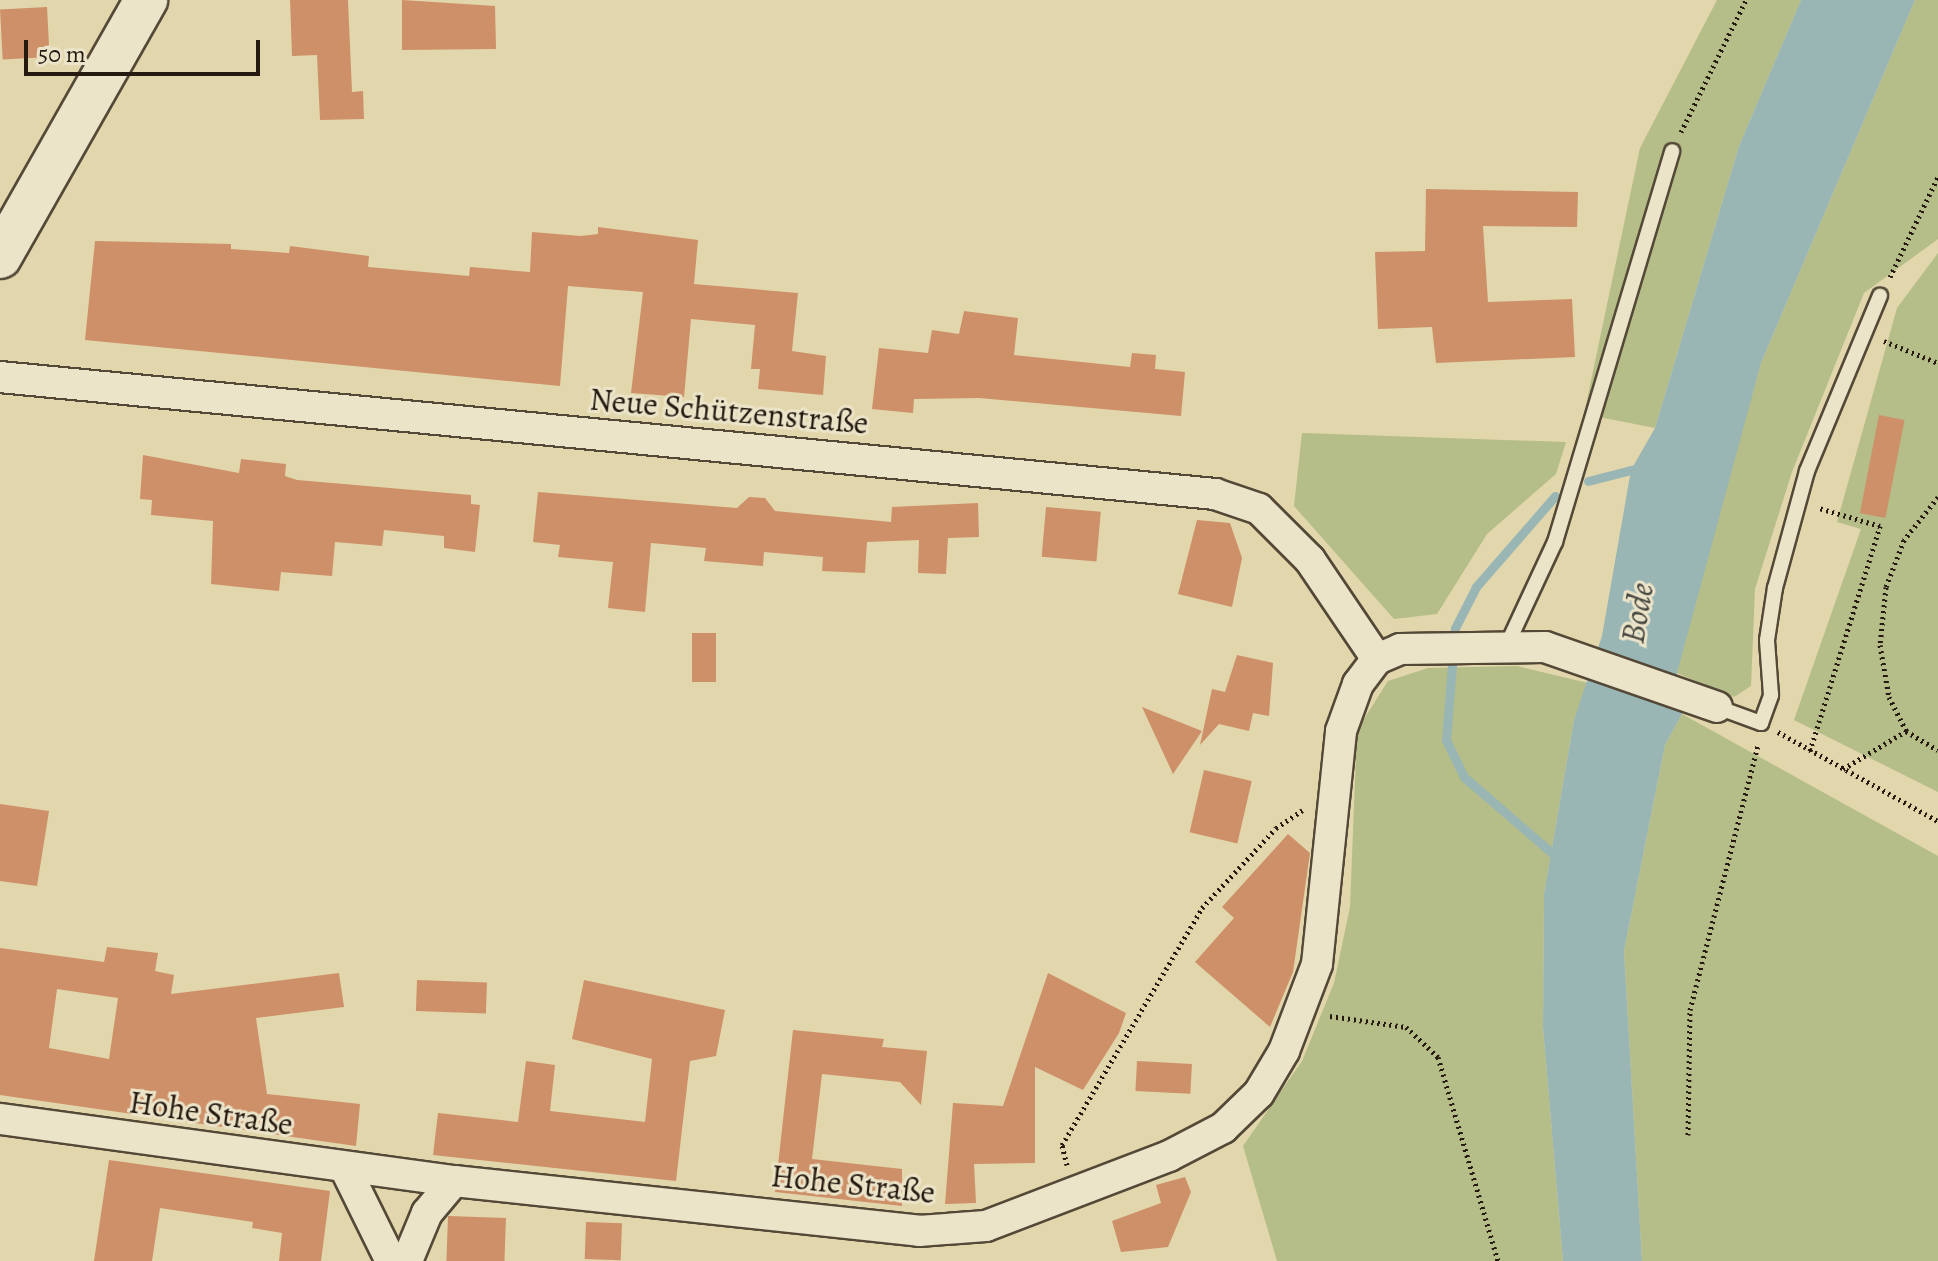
<!DOCTYPE html>
<html>
<head>
<meta charset="utf-8">
<style>
	body { margin:0 }
	#map { position:relative; width:1938px; height:1261px; overflow:hidden; background:#e2d6ac; font-family:Alegreya,serif }
	div>[style] { position:absolute }
	.green>* { inset:0; background:#b5bd88 }
	.water>* { inset:0; background:#99b6b5 }
	.stream>* { height:9px; margin:-4.5px; padding:0 4.5px; transform-origin:4.5px; border-radius:4.5px; background:#99b6b5 }
	.building>* { inset:0; background:#ce9068; transform-origin:0 0 }
	.path>* { height:5px; margin-top:-2.5px; transform-origin:0; background:repeating-linear-gradient(90deg,#251910 0 2px,transparent 0 6px) }
	.roads { filter:drop-shadow(2px 0 #544837) drop-shadow(-2px 0 #544837) drop-shadow(0 2px #544837) drop-shadow(0 -2px #544837) }
	.service>* { height:14px; margin:-7px; padding:0 7px; transform-origin:7px; border-radius:7px; background:#ece4c9 }
	.minor>* { height:30px; margin:-15px; padding:0 15px; transform-origin:15px; border-radius:15px; background:#ece4c9 }
	.secondary>* { height:42px; margin:-21px; padding:0 21px; transform-origin:21px; border-radius:21px; background:#ece4c9 }
	span { translate:-50% -50%; white-space:nowrap; text-align:center; line-height:1.15; -webkit-text-stroke:6px #ece4c9; paint-order:stroke }
	.street-label { font-size:32px; color:#251910 }
	.water-label { font-size:34px; color:#484842; font-style:italic }
	.scale { position:absolute; left:24px; top:40px; width:236px; height:36px; box-sizing:border-box; border:4px solid #251910; border-top:0; padding-left:10px; font-size:24px; line-height:28px; white-space:nowrap; color:#251910; -webkit-text-stroke:6px #ece4c9; paint-order:stroke }
</style>
</head>
<body>
<div id="map">
	<div class="green">
		<i style="clip-path:polygon(1717px 0,1801px 0,1739px 146px,1655px 428px,1584px 414px,1640px 148px)"></i>
		<i style="clip-path:polygon(1915px 0,1938px 0,1938px 239px,1864px 293px,1792px 472px,1755px 589px,1751px 686px,1734px 697px,1677px 673px,1694px 596px,1761px 363px)"></i>
		<i style="clip-path:polygon(1938px 253px,1938px 792px,1794px 720px,1861px 529px,1837px 522px,1897px 308px)"></i>
		<i style="clip-path:polygon(1302px 433px,1566px 442px,1556px 474px,1487px 534px,1437px 614px,1394px 619px,1294px 506px)"></i>
		<i style="clip-path:polygon(1517px 666px,1588px 683px,1574px 720px,1544px 894px,1543px 1028px,1563px 1261px,1277px 1261px,1243px 1146px,1302px 1061px,1334px 983px,1350px 907px,1357px 730px,1388px 681px,1428px 668px)"></i>
		<i style="clip-path:polygon(1682px 714px,1938px 856px,1938px 1261px,1642px 1261px,1624px 951px,1665px 745px)"></i>
	</div>
	<div class="water">
		<i style="clip-path:polygon(1801px 0,1915px 0,1761px 363px,1677px 673px,1682px 714px,1665px 745px,1624px 951px,1642px 1261px,1563px 1261px,1543px 1028px,1544px 894px,1574px 720px,1602px 636px,1631px 470px,1655px 428px,1739px 146px)"></i>
	</div>
	<div class="stream">
		<i style="left:1588px;top:481px;width:57px;rotate:-14.3deg"></i>
		<i style="left:1555px;top:496px;width:121px;rotate:131deg"></i>
		<i style="left:1476px;top:587px;width:46px;rotate:117.1deg"></i>
		<i style="left:1455px;top:628px;width:112px;rotate:94.6deg"></i>
		<i style="left:1446px;top:740px;width:41px;rotate:64.1deg"></i>
		<i style="left:1464px;top:777px;width:127px;rotate:40.8deg"></i>
	</div>
	<div class="building">
		<i style="clip-path:polygon(290px 0,348px 0,352px 92px,363px 91px,364px 119px,320px 120px,317px 55px,292px 56px)"></i>
		<i style="clip-path:polygon(402px 0,495px 6px,496px 49px,402px 50px)"></i>
		<i style="left:47px;top:7px;width:50px;height:47px;rotate:87deg"></i>
		<i style="clip-path:polygon(1426px 189px,1578px 192px,1577px 227px,1483px 226px,1488px 302px,1572px 299px,1575px 357px,1436px 363px,1432px 327px,1378px 329px,1375px 252px,1425px 251px)"></i>
		<i style="clip-path:polygon(598px 227px,698px 240px,694px 284px,798px 293px,792px 351px,826px 356px,823px 395px,758px 389px,760px 369px,751px 369px,755px 325px,691px 319px,684px 397px,631px 393px,643px 292px,568px 286px,560px 386px,85px 340px,95px 241px,231px 244px,231px 249px,289px 253px,290px 246px,369px 256px,368px 267px,469px 276px,470px 267px,530px 272px,532px 232px,581px 236px,598px 234px)"></i>
		<i style="clip-path:polygon(964px 311px,1018px 318px,1014px 355px,1130px 367px,1132px 353px,1156px 355px,1155px 369px,1185px 372px,1181px 416px,979px 398px,914px 399px,913px 413px,872px 409px,879px 348px,928px 353px,932px 330px,959px 334px)"></i>
		<i style="left:1879px;top:415px;width:26px;height:100px;rotate:11deg"></i>
		<i style="clip-path:polygon(143px 455px,239px 473px,241px 459px,286px 464px,285px 476px,297px 480px,471px 495px,471px 504px,480px 505px,475px 552px,444px 548px,444px 536px,384px 530px,382px 546px,335px 542px,332px 576px,281px 572px,279px 591px,211px 584px,213px 521px,151px 515px,152px 500px,140px 499px)"></i>
		<i style="clip-path:polygon(538px 492px,737px 508px,749px 497px,765px 498px,775px 511px,891px 522px,892px 507px,978px 503px,979px 537px,948px 538px,946px 574px,918px 573px,919px 540px,867px 542px,865px 573px,822px 571px,823px 557px,764px 552px,763px 566px,704px 561px,706px 548px,651px 543px,645px 612px,608px 608px,613px 562px,558px 557px,560px 545px,533px 542px)"></i>
		<i style="left:1046px;top:507px;width:55px;height:50px;rotate:5deg"></i>
		<i style="clip-path:polygon(1197px 520px,1230px 523px,1242px 558px,1232px 607px,1178px 594px)"></i>
		<i style="left:692px;top:633px;width:24px;height:49px"></i>
		<i style="clip-path:polygon(1237px 655px,1273px 663px,1269px 716px,1253px 713px,1249px 731px,1219px 724px,1200px 745px,1212px 689px,1225px 692px)"></i>
		<i style="clip-path:polygon(1142px 707px,1202px 731px,1173px 774px)"></i>
		<i style="left:1204px;top:770px;width:49px;height:64px;rotate:13deg"></i>
		<i style="clip-path:polygon(0 804px,49px 811px,37px 886px,0 881px)"></i>
		<i style="clip-path:polygon(1288px 834px,1310px 853px,1293px 972px,1270px 1027px,1195px 962px,1234px 918px,1222px 907px)"></i>
		<i style="clip-path:polygon(evenodd,107px 947px,158px 953px,155px 971px,174px 975px,171px 994px,339px 973px,344px 1007px,256px 1018px,267px 1094px,360px 1104px,356px 1146px,0 1095px,0 948px,104px 962px,107px 947px,57px 989px,118px 998px,109px 1059px,49px 1048px,57px 989px)"></i>
		<i style="clip-path:polygon(1048px 973px,1126px 1013px,1119px 1033px,1083px 1090px,1035px 1067px,1035px 1163px,974px 1164px,976px 1203px,945px 1204px,953px 1103px,1003px 1106px)"></i>
		<i style="left:417px;top:980px;width:70px;height:31px;rotate:2deg"></i>
		<i style="clip-path:polygon(584px 980px,725px 1010px,716px 1056px,690px 1061px,676px 1181px,433px 1155px,438px 1113px,518px 1122px,526px 1061px,555px 1065px,550px 1111px,645px 1122px,652px 1059px,572px 1039px)"></i>
		<i style="clip-path:polygon(793px 1030px,884px 1039px,882px 1047px,927px 1051px,921px 1105px,900px 1082px,822px 1074px,812px 1159px,902px 1169px,902px 1206px,775px 1192px)"></i>
		<i style="left:1137px;top:1061px;width:55px;height:30px;rotate:3deg"></i>
		<i style="clip-path:polygon(109px 1160px,330px 1191px,321px 1261px,279px 1261px,282px 1233px,252px 1228px,253px 1222px,160px 1208px,152px 1261px,94px 1261px)"></i>
		<i style="clip-path:polygon(1185px 1177px,1191px 1192px,1168px 1247px,1121px 1252px,1112px 1221px,1161px 1203px,1156px 1185px)"></i>
		<i style="left:448px;top:1216px;width:58px;height:45px;rotate:2deg"></i>
		<i style="left:586px;top:1222px;width:36px;height:37px;rotate:2deg"></i>
	</div>
	<div class="path">
		<i style="left:1681px;top:132px;width:147px;rotate:-63.8deg"></i>
		<i style="left:1890px;top:277px;width:111px;rotate:-64.4deg"></i>
		<i style="left:1884px;top:341px;width:58px;rotate:22.2deg"></i>
		<i style="left:1938px;top:497px;width:55px;rotate:128.3deg"></i>
		<i style="left:1904px;top:540px;width:50px;rotate:111deg"></i>
		<i style="left:1886px;top:587px;width:58px;rotate:95.9deg"></i>
		<i style="left:1880px;top:645px;width:53px;rotate:80.2deg"></i>
		<i style="left:1889px;top:697px;width:38px;rotate:63deg"></i>
		<i style="left:1906px;top:731px;width:37px;rotate:31deg"></i>
		<i style="left:1778px;top:732px;width:183px;rotate:29.1deg"></i>
		<i style="left:1810px;top:751px;width:236px;rotate:-72.7deg"></i>
		<i style="left:1880px;top:526px;width:64px;rotate:-163.6deg"></i>
		<i style="left:1843px;top:769px;width:74px;rotate:-31.1deg"></i>
		<i style="left:1330px;top:1016px;width:77px;rotate:8.2deg"></i>
		<i style="left:1406px;top:1027px;width:44px;rotate:43.2deg"></i>
		<i style="left:1438px;top:1057px;width:213px;rotate:73.6deg"></i>
		<i style="left:1688px;top:1135px;width:125px;rotate:-89.1deg"></i>
		<i style="left:1690px;top:1010px;width:274px;rotate:-75.6deg"></i>
		<i style="left:1067px;top:1165px;width:21px;rotate:-104deg"></i>
		<i style="left:1062px;top:1145px;width:275px;rotate:-59.4deg"></i>
		<i style="left:1202px;top:908px;width:109px;rotate:-47.2deg"></i>
		<i style="left:1276px;top:828px;width:32px;rotate:-34deg"></i>
	</div>
	<div class="roads">
		<div class="service">
			<i style="left:1506px;top:647px;width:116px;rotate:-65deg"></i>
			<i style="left:1555px;top:542px;width:408px;rotate:-73.3deg"></i>
			<i style="left:1717px;top:707px;width:47px;rotate:20deg"></i>
			<i style="left:1761px;top:723px;width:30px;rotate:-70deg"></i>
			<i style="left:1771px;top:695px;width:55px;rotate:-94.2deg"></i>
			<i style="left:1767px;top:640px;width:53px;rotate:-81.3deg"></i>
			<i style="left:1775px;top:588px;width:121px;rotate:-74.7deg"></i>
			<i style="left:1807px;top:471px;width:190px;rotate:-67.4deg"></i>
		</div>
		<div class="minor">
			<i style="left:0;top:377px;width:1221px;rotate:5.5deg"></i>
			<i style="left:1215px;top:494px;width:46px;rotate:18.8deg"></i>
			<i style="left:1259px;top:509px;width:72px;rotate:45deg"></i>
			<i style="left:1310px;top:560px;width:120px;rotate:55.9deg"></i>
			<i style="left:1377px;top:659px;width:25px;rotate:-23deg"></i>
			<i style="left:1400px;top:649px;width:145px;rotate:-0.8deg"></i>
			<i style="left:1545px;top:647px;width:182px;rotate:19.2deg"></i>
			<i style="left:0;top:1119px;width:458px;rotate:7.8deg"></i>
			<i style="left:454px;top:1181px;width:468px;rotate:6.1deg"></i>
			<i style="left:919px;top:1231px;width:67px;rotate:-4.3deg"></i>
			<i style="left:986px;top:1226px;width:196px;rotate:-20.9deg"></i>
			<i style="left:1169px;top:1156px;width:61px;rotate:-27.4deg"></i>
			<i style="left:1223px;top:1128px;width:50px;rotate:-44.2deg"></i>
			<i style="left:1259px;top:1093px;width:49px;rotate:-59.2deg"></i>
			<i style="left:1284px;top:1051px;width:93px;rotate:-69.2deg"></i>
			<i style="left:1317px;top:964px;width:234px;rotate:-84.1deg"></i>
			<i style="left:1341px;top:731px;width:50px;rotate:-70.1deg"></i>
			<i style="left:1358px;top:684px;width:31px;rotate:-53deg"></i>
			<i style="left:345px;top:1168px;width:104px;rotate:63.7deg"></i>
			<i style="left:407px;top:1261px;width:52px;rotate:-67.4deg"></i>
			<i style="left:427px;top:1213px;width:42px;rotate:-49.8deg"></i>
		</div>
		<div class="secondary">
			<i style="left:0;top:257px;width:296px;rotate:-60.4deg"></i>
		</div>
	</div>
	<div class="street-label">
		<span style="left:729px;top:411px;rotate:5deg">Neue Schützenstraße</span>
		<span style="left:211px;top:1113px;rotate:8deg">Hohe Straße</span>
		<span style="left:853px;top:1184px;rotate:6deg">Hohe Straße</span>
	</div>
	<div class="water-label">
		<span style="left:1637px;top:613px;rotate:-80deg">Bode</span>
	</div>
	<div class="scale">50 m</div>
</div>
</body>
</html>
